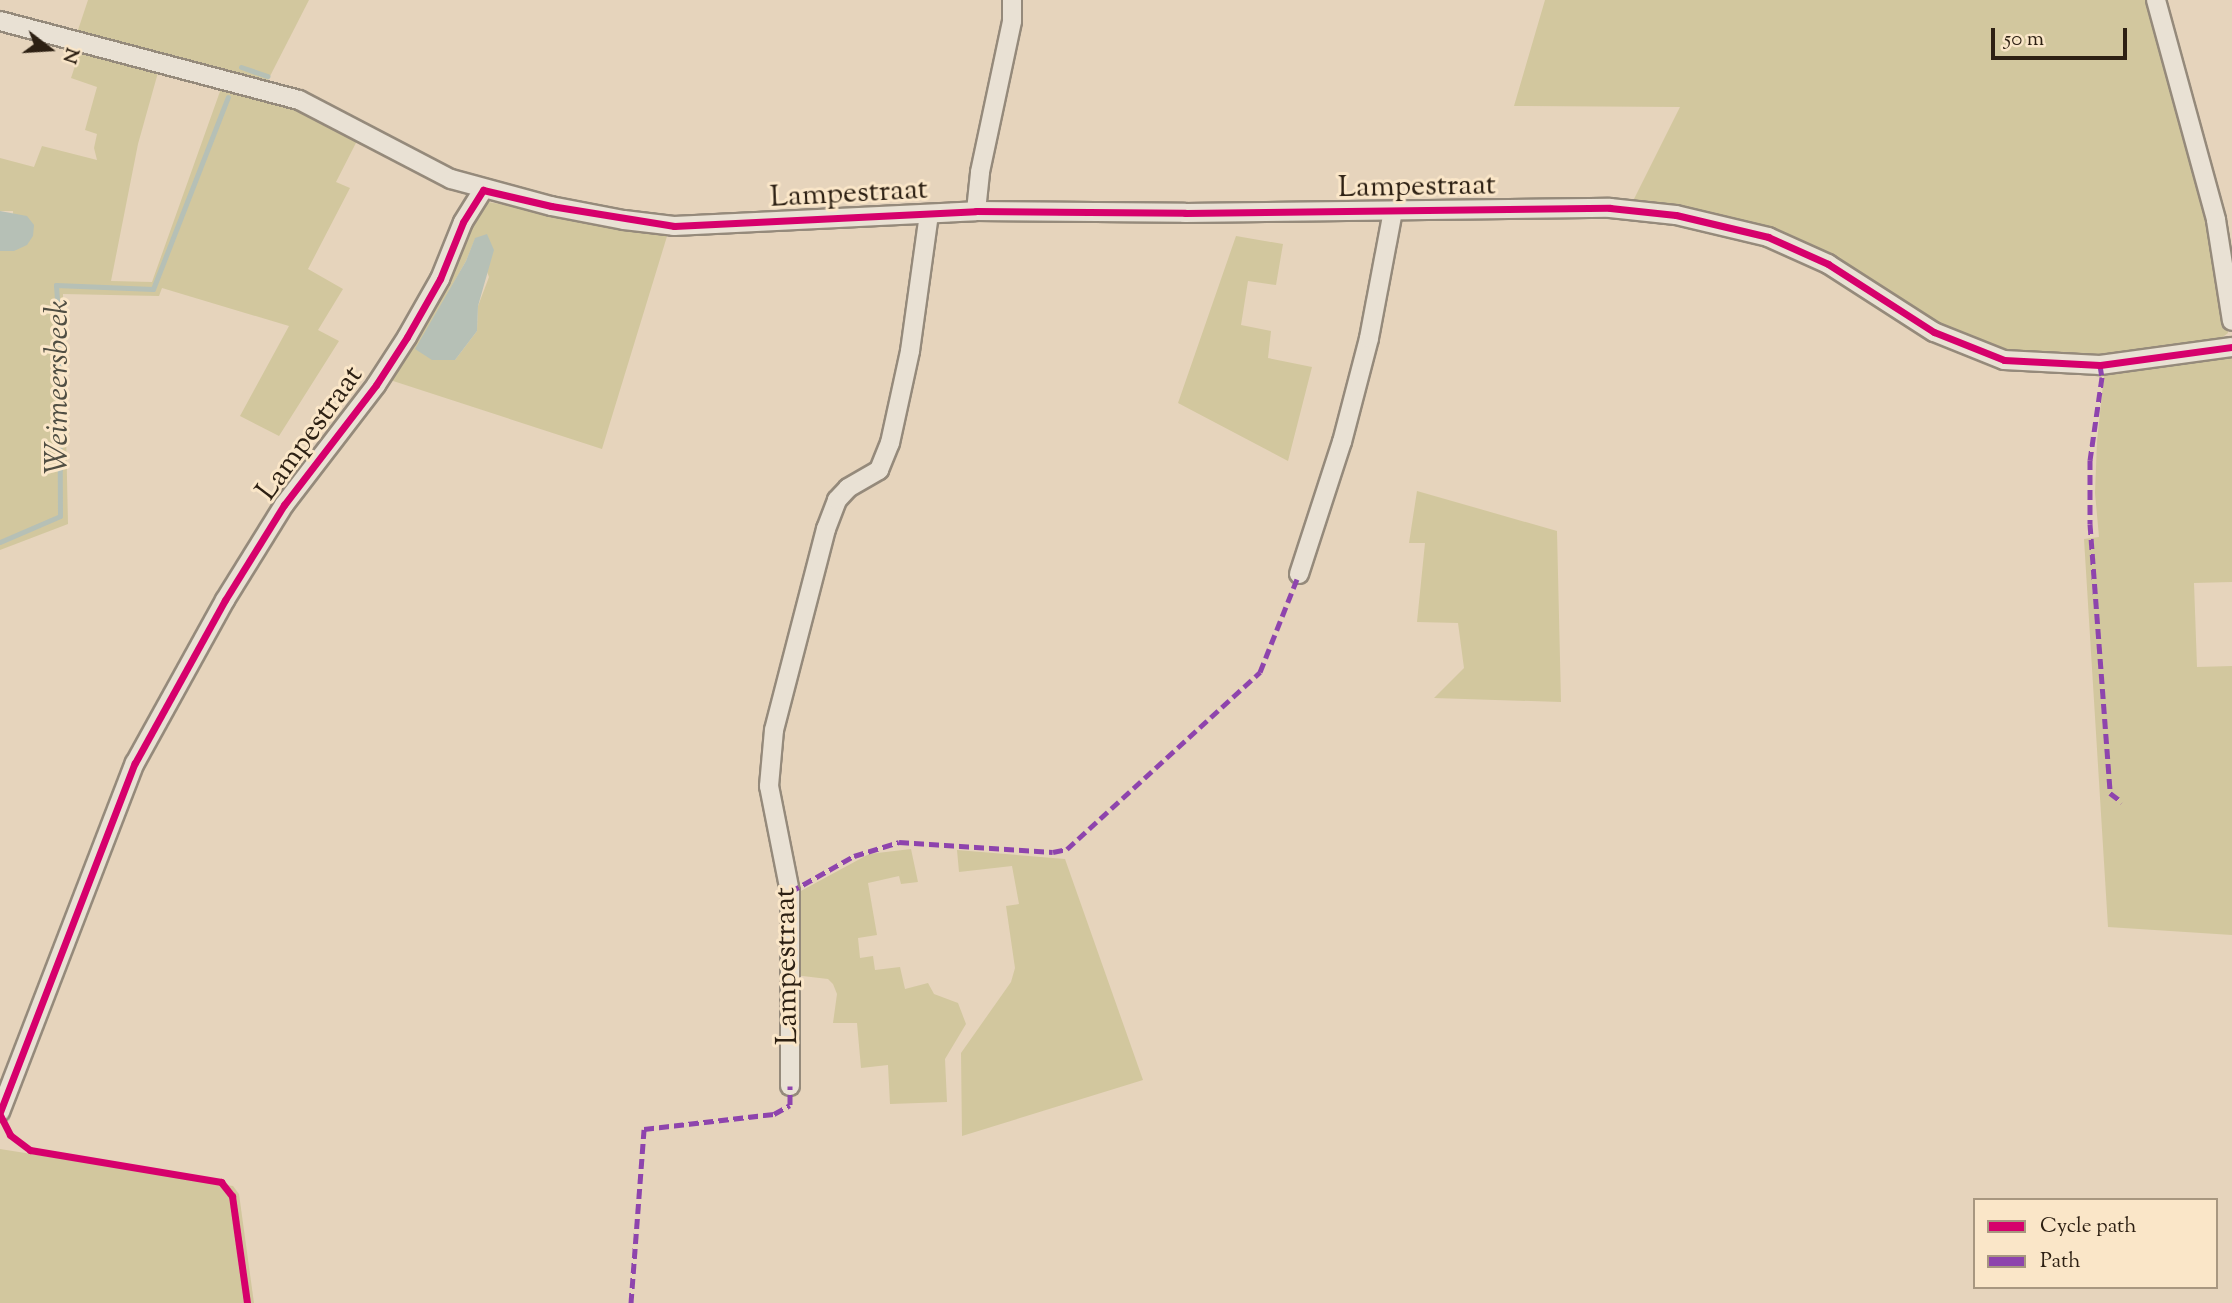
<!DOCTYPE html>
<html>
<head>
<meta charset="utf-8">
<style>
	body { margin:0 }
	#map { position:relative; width:2232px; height:1303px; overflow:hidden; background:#e6d4bc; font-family:"Sorts Mill Goudy",serif }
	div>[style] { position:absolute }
	.green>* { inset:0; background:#d2c79e }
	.water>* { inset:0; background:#b6c0b6 }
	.stream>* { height:5px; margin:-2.5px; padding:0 2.5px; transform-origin:2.5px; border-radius:2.5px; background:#b6c0b6 }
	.roads { filter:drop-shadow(2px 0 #958a7b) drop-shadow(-2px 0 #958a7b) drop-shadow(0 2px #958a7b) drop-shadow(0 -2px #958a7b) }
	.minor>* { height:18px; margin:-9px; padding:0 9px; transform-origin:9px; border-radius:9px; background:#e9e1d4 }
	.quiet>* { height:5px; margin-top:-2.5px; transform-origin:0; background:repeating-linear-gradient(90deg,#8e44ad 0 10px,transparent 0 15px) }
	.cycleway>* { height:7px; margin:-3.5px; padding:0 3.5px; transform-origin:3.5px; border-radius:3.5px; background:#d6006c }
	span { translate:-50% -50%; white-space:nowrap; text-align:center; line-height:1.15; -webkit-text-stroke:6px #fae6c8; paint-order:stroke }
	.street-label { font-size:30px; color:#2d2013 }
	.water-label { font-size:32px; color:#504e43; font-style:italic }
	.legend { position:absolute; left:1973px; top:1198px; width:245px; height:91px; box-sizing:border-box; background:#fae6c8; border:2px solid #a89780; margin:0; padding:9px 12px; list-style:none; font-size:21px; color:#2d2013 }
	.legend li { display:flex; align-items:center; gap:14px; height:35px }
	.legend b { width:35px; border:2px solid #a89780 }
	.north { position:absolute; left:14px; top:14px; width:70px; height:70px; -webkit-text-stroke:5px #fae6c8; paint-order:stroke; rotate:107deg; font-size:19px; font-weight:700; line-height:28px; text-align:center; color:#2d2013 }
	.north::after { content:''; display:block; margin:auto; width:24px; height:32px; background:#2d2013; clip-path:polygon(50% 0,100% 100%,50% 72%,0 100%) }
	.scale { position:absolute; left:1991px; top:28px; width:136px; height:32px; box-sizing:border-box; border:4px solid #2d2013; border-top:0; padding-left:9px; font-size:21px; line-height:24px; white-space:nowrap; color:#2d2013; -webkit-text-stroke:5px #fae6c8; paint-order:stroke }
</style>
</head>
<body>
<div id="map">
	<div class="green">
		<i style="clip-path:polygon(88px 0,309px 0,267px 82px,77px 33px)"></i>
		<i style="clip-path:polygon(1545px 0,2150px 0,2210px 211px,2228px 333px,2212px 345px,2080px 358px,2011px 352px,1957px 334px,1780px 233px,1710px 212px,1633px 201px,1680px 107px,1514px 106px)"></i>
		<i style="clip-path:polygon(80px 51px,159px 69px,138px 144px,111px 281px,152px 282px,223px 83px,289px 102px,359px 137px,336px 182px,350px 188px,308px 269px,343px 289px,318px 330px,339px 341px,279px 436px,240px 416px,289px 326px,162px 288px,159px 296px,63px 294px,68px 524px,0 550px,0 251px,14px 251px,13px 211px,0 211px,0 158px,34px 167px,42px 146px,97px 160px,94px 148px,97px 134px,85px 130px,97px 87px,71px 78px)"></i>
		<i style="clip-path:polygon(evenodd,488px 202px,668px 233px,602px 449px,387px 379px,469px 222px,482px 203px,488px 202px,475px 239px,489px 277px,478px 306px,477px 331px,455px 360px,416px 349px,466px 261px,475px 239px)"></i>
		<i style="clip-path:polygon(1236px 236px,1283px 244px,1276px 285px,1248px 281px,1241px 325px,1271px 331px,1268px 358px,1312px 367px,1288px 461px,1178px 403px)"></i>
		<i style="clip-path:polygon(2218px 357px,2232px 357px,2232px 582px,2194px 583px,2197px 667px,2232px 666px,2232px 935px,2108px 927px,2084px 539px,2099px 537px,2095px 493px,2097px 441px,2104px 375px)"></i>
		<i style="clip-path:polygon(1417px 491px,1557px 531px,1561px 702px,1434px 698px,1464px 668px,1458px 623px,1417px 622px,1425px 543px,1409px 543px)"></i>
		<i style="clip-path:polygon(911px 849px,918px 882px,901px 884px,899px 876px,868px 883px,877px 935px,858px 938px,860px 958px,873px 956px,875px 970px,900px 967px,905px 989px,928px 983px,934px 994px,958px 1003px,966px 1024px,945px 1059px,947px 1102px,890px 1104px,888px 1065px,861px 1068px,857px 1023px,833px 1023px,837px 994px,833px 984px,828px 979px,794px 975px,799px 892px,869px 854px)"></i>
		<i style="clip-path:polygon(957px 850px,1065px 859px,1143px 1080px,962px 1136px,961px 1053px,1011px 982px,1015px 968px,1006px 906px,1019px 904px,1012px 866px,959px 872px)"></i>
		<i style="clip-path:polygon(0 1149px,233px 1186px,239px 1194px,254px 1303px,0 1303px)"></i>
	</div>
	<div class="water">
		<i style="clip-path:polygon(0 211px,27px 216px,34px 225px,33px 236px,27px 245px,14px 251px,0 251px)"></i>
		<i style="clip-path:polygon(487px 234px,494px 250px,478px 306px,477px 331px,455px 360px,432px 360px,415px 349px,466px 261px,475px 238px)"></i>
	</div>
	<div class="stream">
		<i style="left:241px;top:67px;width:28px;rotate:19deg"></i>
		<i style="left:0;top:542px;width:65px;rotate:-23.4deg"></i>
		<i style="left:60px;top:516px;width:187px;rotate:-90.3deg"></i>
		<i style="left:59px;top:329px;width:44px;rotate:-93.9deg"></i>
		<i style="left:56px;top:285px;width:97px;rotate:2.4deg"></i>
		<i style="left:153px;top:289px;width:206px;rotate:-68.7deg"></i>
	</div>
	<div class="roads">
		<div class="minor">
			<i style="left:2156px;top:0;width:228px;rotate:74.7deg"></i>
			<i style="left:2216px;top:220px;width:102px;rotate:81deg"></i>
			<i style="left:0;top:21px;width:309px;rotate:14.8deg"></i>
			<i style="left:299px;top:100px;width:171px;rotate:27.5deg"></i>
			<i style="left:451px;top:179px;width:104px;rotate:15.1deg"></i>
			<i style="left:551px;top:206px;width:74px;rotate:10.9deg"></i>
			<i style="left:624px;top:220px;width:50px;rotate:6.8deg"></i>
			<i style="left:674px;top:226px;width:302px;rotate:-2.8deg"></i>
			<i style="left:976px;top:211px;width:209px;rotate:0.5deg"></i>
			<i style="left:1185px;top:213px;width:425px;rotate:-0.7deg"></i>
			<i style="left:1610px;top:208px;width:66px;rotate:6.1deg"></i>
			<i style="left:1676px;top:215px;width:95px;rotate:13.4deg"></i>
			<i style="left:1768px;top:237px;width:66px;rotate:24.2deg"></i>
			<i style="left:1828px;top:264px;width:126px;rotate:32.7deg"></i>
			<i style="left:1934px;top:332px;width:75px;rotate:21.8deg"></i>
			<i style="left:2004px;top:360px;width:96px;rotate:3deg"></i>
			<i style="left:2100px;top:365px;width:133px;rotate:-7.8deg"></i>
			<i style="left:976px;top:211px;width:39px;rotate:-84deg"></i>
			<i style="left:980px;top:172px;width:154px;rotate:-78deg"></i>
			<i style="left:1012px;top:21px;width:21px;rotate:-90deg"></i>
			<i style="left:1299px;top:574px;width:139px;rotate:-72deg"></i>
			<i style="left:1342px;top:442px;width:107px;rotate:-75.4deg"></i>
			<i style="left:1369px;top:338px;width:129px;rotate:-79.3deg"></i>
			<i style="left:790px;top:1086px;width:194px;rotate:-90deg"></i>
			<i style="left:790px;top:892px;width:108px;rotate:-101.2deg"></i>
			<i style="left:769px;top:786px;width:56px;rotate:-84.9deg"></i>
			<i style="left:774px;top:730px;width:208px;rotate:-75.5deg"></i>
			<i style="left:826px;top:529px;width:31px;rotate:-69deg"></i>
			<i style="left:837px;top:500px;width:16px;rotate:-47deg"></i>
			<i style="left:848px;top:488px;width:36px;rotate:-30deg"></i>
			<i style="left:879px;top:470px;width:29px;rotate:-68deg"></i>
			<i style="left:890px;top:443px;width:94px;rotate:-77.7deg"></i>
			<i style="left:910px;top:351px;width:138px;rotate:-82.1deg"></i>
			<i style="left:0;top:1112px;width:374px;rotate:-68.9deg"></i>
			<i style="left:135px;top:763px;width:186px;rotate:-61.1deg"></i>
			<i style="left:225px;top:600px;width:112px;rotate:-58.2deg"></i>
			<i style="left:284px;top:505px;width:151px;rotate:-52.5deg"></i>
			<i style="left:376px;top:385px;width:57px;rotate:-57.1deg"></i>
			<i style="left:407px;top:337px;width:67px;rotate:-60.4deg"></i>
			<i style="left:440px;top:279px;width:61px;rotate:-68deg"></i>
			<i style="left:463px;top:222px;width:38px;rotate:-58deg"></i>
		</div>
	</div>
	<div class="quiet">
		<i style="left:2100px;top:365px;width:12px;rotate:81deg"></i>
		<i style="left:2102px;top:377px;width:84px;rotate:98.2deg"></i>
		<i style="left:2090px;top:460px;width:64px;rotate:90deg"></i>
		<i style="left:2090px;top:524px;width:270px;rotate:85.7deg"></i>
		<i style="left:2110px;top:793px;width:15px;rotate:37deg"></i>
		<i style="left:790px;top:892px;width:73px;rotate:-29.4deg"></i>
		<i style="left:854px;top:856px;width:47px;rotate:-17.3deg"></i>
		<i style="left:899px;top:842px;width:154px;rotate:3.7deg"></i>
		<i style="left:1053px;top:852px;width:14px;rotate:-12deg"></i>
		<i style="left:1067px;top:849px;width:262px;rotate:-42.5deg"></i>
		<i style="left:1260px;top:672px;width:105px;rotate:-68.3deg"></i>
		<i style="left:631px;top:1303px;width:174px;rotate:-85.7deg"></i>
		<i style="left:644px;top:1129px;width:131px;rotate:-6.6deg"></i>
		<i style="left:774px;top:1114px;width:18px;rotate:-29deg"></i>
		<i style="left:790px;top:1105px;width:19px;rotate:-90deg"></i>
	</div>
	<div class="cycleway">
		<i style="left:0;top:1112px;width:374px;rotate:-68.9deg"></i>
		<i style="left:135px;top:763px;width:186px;rotate:-61.1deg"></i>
		<i style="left:225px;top:600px;width:112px;rotate:-58.2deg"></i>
		<i style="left:284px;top:505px;width:151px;rotate:-52.5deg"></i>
		<i style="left:376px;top:385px;width:57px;rotate:-57.1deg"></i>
		<i style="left:407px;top:337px;width:67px;rotate:-60.4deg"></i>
		<i style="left:440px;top:279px;width:61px;rotate:-68deg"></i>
		<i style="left:463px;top:222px;width:38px;rotate:-58deg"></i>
		<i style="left:483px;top:190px;width:70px;rotate:13.2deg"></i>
		<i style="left:551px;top:206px;width:125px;rotate:9.2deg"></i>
		<i style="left:674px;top:226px;width:302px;rotate:-2.8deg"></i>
		<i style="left:976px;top:211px;width:209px;rotate:0.5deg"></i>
		<i style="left:1185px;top:213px;width:425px;rotate:-0.7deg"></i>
		<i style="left:1610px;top:208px;width:66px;rotate:6.1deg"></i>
		<i style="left:1676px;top:215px;width:95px;rotate:13.4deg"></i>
		<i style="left:1768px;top:237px;width:66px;rotate:24.2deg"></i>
		<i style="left:1828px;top:264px;width:126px;rotate:32.7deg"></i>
		<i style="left:1934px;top:332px;width:75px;rotate:21.8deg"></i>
		<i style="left:2004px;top:360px;width:96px;rotate:3deg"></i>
		<i style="left:2100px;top:365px;width:133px;rotate:-7.8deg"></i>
		<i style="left:0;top:1115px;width:22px;rotate:63deg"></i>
		<i style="left:10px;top:1135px;width:25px;rotate:37deg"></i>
		<i style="left:30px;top:1150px;width:194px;rotate:9.5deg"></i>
		<i style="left:221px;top:1182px;width:18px;rotate:52deg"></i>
		<i style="left:232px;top:1196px;width:108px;rotate:82deg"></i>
	</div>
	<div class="street-label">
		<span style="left:1417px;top:188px;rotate:-1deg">Lampestraat</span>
		<span style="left:849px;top:195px;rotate:-3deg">Lampestraat</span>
		<span style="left:311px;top:434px;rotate:-54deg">Lampestraat</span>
		<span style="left:788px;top:966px;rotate:-91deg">Lampestraat</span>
	</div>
	<div class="water-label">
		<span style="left:59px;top:387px;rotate:-90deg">Weimeersbeek</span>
	</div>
	<ul class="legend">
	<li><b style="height:9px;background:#d6006c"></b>Cycle path</li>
	<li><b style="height:9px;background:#8e44ad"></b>Path</li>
	</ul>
	<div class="north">N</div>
	<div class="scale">50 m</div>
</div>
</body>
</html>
